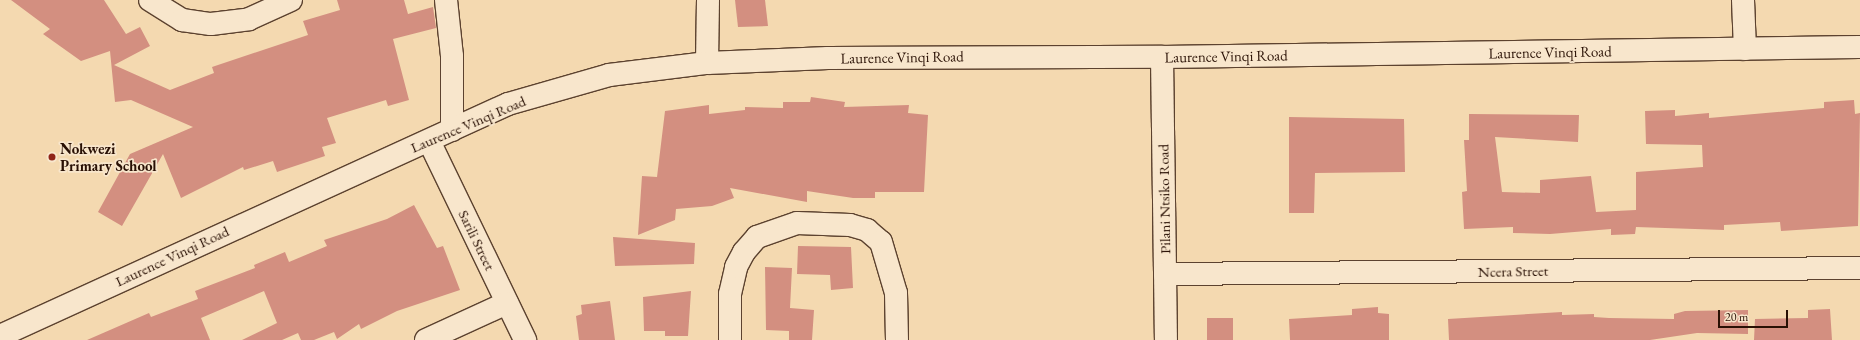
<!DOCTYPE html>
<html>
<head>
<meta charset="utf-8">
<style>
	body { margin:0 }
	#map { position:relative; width:1860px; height:340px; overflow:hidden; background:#f4d9b0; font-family:"EB Garamond",serif }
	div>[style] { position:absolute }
	.building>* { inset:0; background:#d38f80; transform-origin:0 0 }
	.roads { filter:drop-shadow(1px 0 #5c422f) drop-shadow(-1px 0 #5c422f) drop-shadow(0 1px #5c422f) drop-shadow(0 -1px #5c422f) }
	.minor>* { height:22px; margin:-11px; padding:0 11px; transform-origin:11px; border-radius:11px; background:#f8e6cc }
	.dots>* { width:11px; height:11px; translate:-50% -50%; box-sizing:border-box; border:2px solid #f8e6cc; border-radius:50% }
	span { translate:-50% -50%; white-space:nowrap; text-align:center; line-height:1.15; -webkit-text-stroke:3.5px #f8e6cc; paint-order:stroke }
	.street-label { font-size:15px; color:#291004 }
	.poi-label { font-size:15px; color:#291004; font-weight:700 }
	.left { translate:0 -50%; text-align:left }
	.scale { position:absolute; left:1718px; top:310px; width:70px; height:18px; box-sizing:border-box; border:2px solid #291004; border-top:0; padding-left:5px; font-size:12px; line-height:14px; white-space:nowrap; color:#291004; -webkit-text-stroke:3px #f8e6cc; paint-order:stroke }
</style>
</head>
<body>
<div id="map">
	<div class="building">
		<i style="clip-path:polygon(11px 0,104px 0,126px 34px,140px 27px,150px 46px,114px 65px,170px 90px,214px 73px,212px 67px,308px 35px,303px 21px,340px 10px,337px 0,404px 0,408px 14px,433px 7px,436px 28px,393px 39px,409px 100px,388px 106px,386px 100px,327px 118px,336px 143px,322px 147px,325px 156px,277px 172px,273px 161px,244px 170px,243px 167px,181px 198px,163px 154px,122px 226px,98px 212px,130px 154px,193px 127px,131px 100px,115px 102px,110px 51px,81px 61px,43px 34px,50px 29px)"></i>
		<i style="clip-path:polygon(735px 0,765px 0,768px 26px,738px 27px)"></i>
		<i style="clip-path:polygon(811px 97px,845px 102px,844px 107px,909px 105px,908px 113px,928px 115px,924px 192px,875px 192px,875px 198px,853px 198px,807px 191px,807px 202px,730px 188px,734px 198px,712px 206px,676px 209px,675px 220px,638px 235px,642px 176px,657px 177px,665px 111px,709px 105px,709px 114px,745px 110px,745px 107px,783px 108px,783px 102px,810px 102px)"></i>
		<i style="clip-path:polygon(1854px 100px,1855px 114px,1860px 113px,1858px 226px,1781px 231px,1780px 222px,1724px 225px,1724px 230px,1636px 227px,1635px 234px,1611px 235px,1611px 229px,1550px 234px,1513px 233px,1513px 227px,1464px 229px,1462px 192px,1467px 191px,1464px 140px,1469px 140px,1469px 114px,1579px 115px,1578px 142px,1495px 137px,1502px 192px,1540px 193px,1540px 180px,1591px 176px,1596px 212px,1636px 210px,1636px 172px,1703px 167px,1702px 145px,1646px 144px,1645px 111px,1675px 110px,1675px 116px,1709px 113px,1709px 118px,1824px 108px,1824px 102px)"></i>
		<i style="clip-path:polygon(1289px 117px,1404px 119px,1405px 172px,1315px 173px,1314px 213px,1289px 213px)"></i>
		<i style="clip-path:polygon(414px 205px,437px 248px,443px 246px,460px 290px,397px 311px,361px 329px,359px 324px,337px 339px,334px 332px,314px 340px,301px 340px,298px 333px,282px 340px,242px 340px,277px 323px,264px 291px,201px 318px,210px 340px,87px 340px,149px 313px,151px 317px,198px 299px,195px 291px,255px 268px,254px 265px,285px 252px,289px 262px,327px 246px,324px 240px,387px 219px)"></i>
		<i style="clip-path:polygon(613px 237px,695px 243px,694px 264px,615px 266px)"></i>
		<i style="clip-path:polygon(798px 246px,851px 247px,853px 288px,831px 290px,830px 275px,797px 274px)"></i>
		<i style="clip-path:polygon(765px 267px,792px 268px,790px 308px,814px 310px,812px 340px,789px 340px,789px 331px,766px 330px)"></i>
		<i style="clip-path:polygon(691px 291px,688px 336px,665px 336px,665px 331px,644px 331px,643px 297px)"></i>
		<i style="clip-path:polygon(610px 301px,615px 340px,579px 340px,576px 316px,582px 314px,581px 305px)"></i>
		<i style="clip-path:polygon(1378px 307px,1378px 313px,1389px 314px,1389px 340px,1290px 340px,1289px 319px,1352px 315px,1352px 309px)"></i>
		<i style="clip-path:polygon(1830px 309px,1832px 340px,1754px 340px,1755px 319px,1808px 318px,1808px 310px)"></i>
		<i style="clip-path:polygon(1748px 310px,1748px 334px,1697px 333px,1650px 340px,1449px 340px,1448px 319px,1562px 312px,1562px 315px,1594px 314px,1594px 317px,1609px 318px,1674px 319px,1674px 314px,1685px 311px)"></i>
		<i style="left:1207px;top:318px;width:26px;height:22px"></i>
	</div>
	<div class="roads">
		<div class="minor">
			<i style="left:150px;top:0;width:38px;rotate:32deg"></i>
			<i style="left:182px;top:20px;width:29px;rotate:8deg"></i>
			<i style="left:211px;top:24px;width:38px;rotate:-7deg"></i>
			<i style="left:249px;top:19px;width:46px;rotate:-24.3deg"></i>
			<i style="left:446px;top:0;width:56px;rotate:83.9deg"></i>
			<i style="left:452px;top:56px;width:74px;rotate:90deg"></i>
			<i style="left:1743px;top:0;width:49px;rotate:87.7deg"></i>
			<i style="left:1162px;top:57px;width:283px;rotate:89.2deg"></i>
			<i style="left:707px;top:63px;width:63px;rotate:-89.1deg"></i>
			<i style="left:429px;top:141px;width:221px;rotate:64.2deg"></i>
			<i style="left:1165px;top:274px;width:695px;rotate:-0.49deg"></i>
			<i style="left:0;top:336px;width:558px;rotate:-24.55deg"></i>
			<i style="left:508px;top:104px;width:105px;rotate:-16deg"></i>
			<i style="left:609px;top:75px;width:99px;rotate:-7deg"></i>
			<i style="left:707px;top:63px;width:121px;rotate:-2.4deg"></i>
			<i style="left:828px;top:58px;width:334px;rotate:-0.2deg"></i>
			<i style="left:1162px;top:57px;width:698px;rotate:-0.82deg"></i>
			<i style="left:426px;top:340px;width:89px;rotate:-24.6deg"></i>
			<i style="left:730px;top:340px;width:46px;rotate:-90deg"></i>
			<i style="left:730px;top:294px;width:28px;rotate:-77deg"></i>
			<i style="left:736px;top:267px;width:17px;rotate:-62deg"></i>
			<i style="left:744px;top:252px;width:20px;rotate:-49deg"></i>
			<i style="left:757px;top:237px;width:42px;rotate:-19.3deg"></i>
			<i style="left:797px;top:223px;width:53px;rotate:2.2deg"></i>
			<i style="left:850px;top:225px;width:18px;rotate:16deg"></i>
			<i style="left:867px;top:230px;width:18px;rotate:41deg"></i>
			<i style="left:881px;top:242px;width:53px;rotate:73.6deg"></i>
			<i style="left:896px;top:293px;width:47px;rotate:88.8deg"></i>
		</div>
	</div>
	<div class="dots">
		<i style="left:52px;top:157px;background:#8f2418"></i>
	</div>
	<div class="street-label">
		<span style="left:1550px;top:52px;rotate:-1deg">Laurence Vinqi Road</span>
		<span style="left:1226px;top:56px;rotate:-1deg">Laurence Vinqi Road</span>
		<span style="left:902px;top:57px;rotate:-1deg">Laurence Vinqi Road</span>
		<span style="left:468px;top:124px;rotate:-23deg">Laurence Vinqi Road</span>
		<span style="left:1164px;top:199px;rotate:-91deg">Pilani Ntsiko Road</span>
		<span style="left:477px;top:240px;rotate:64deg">Sarili Street</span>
		<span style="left:172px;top:256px;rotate:-25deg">Laurence Vinqi Road</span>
		<span style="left:1513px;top:271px;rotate:-1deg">Ncera Street</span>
	</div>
	<div class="poi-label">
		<span class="left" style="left:60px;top:157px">Nokwezi<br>Primary School</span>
	</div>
	<div class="scale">20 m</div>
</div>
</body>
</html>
